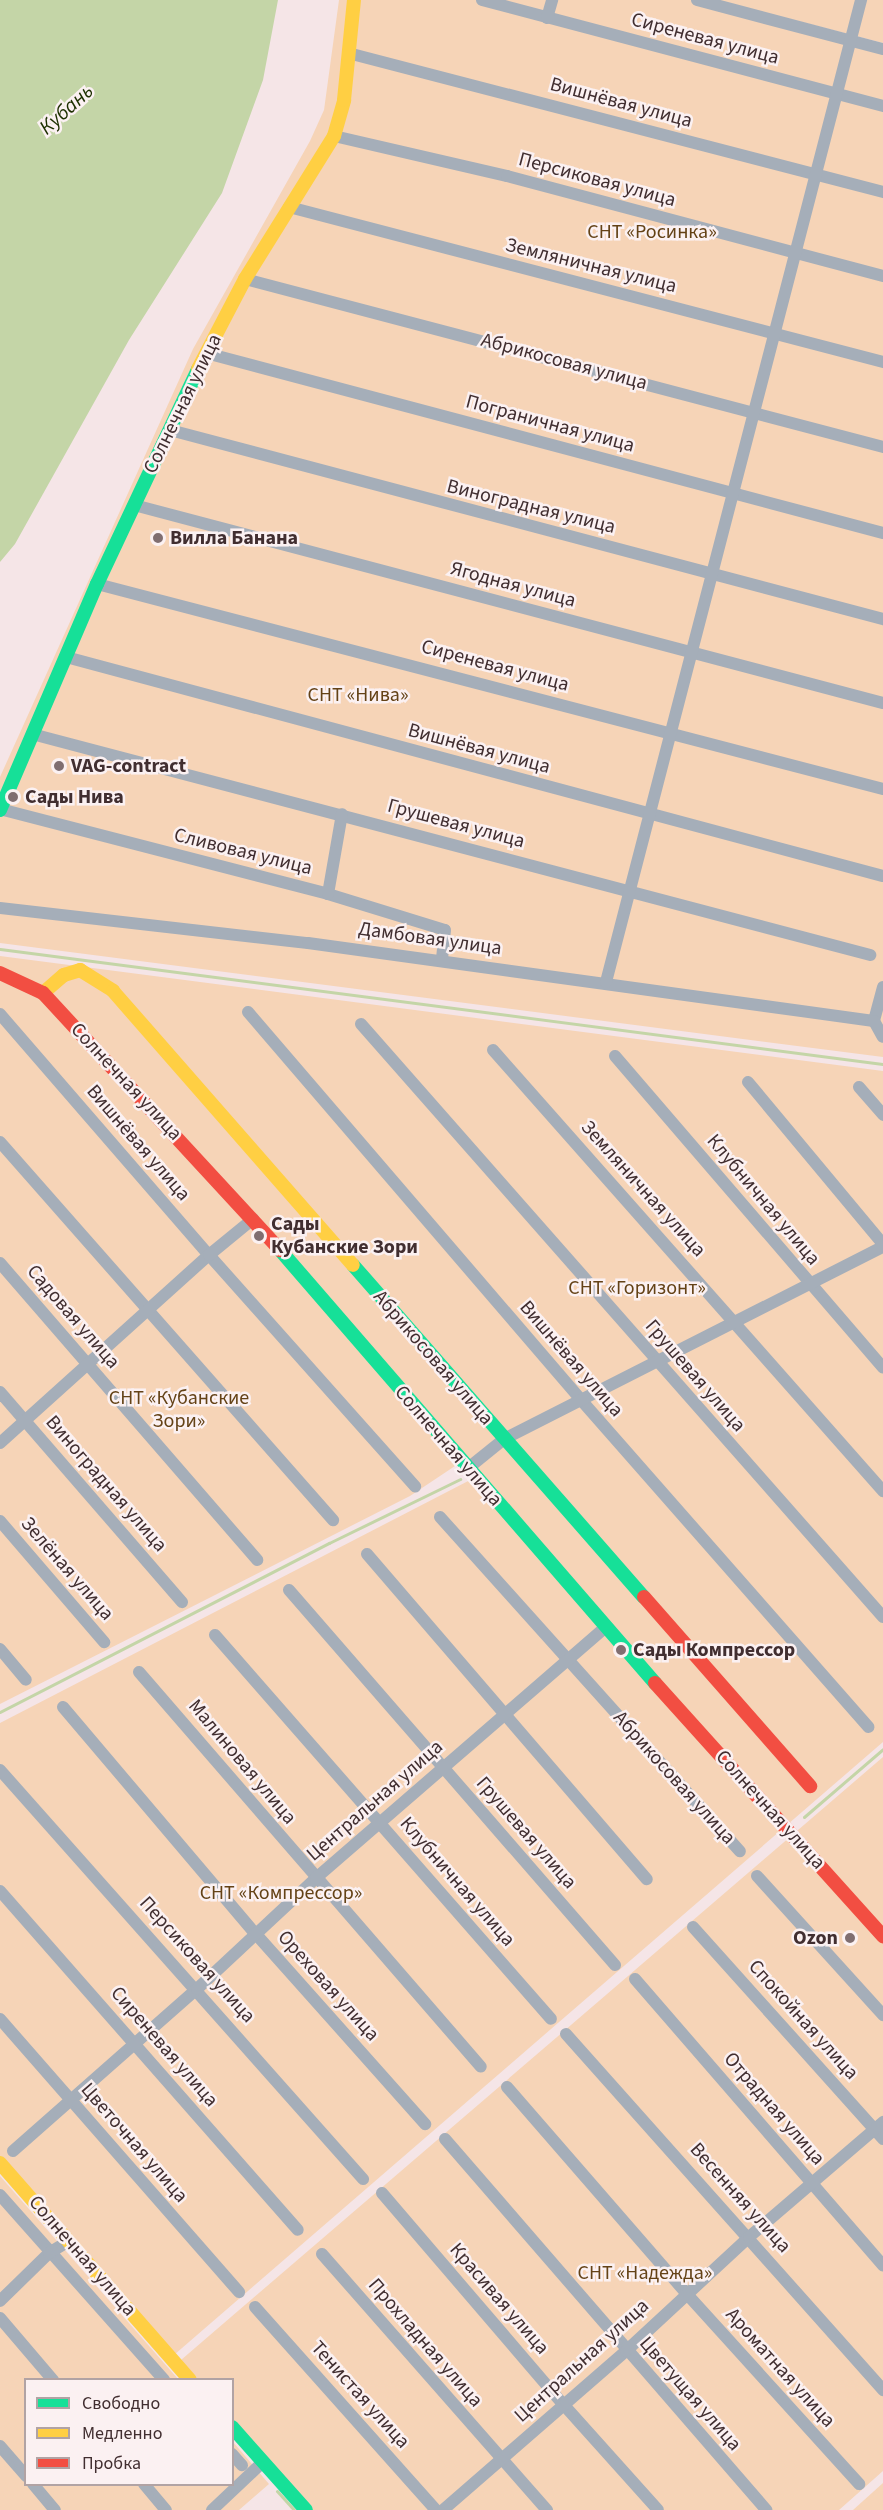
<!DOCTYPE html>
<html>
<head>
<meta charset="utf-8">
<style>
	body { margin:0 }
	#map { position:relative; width:883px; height:2510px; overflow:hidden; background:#f5e5e7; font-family:"Source Sans 3",sans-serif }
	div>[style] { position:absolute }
	.green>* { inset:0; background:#f6d4b7 }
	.water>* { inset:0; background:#c4d5a7 }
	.stream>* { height:3px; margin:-1.5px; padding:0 1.5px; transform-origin:1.5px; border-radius:1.5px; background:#c4d5a7 }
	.street>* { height:12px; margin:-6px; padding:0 6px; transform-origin:6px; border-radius:6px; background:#a5aeb9 }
	.fast>* { height:14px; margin:-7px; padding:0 7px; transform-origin:7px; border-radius:7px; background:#16e098 }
	.slow>* { height:14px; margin:-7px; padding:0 7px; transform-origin:7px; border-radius:7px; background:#ffcf43 }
	.jam>* { height:14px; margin:-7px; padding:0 7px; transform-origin:7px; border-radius:7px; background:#f24e42 }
	.dots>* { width:16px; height:16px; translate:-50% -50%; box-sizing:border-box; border:3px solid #fbf1f2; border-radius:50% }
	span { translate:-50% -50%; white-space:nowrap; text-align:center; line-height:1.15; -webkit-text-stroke:5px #fbf1f2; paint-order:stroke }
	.street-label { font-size:20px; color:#412e30 }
	.park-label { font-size:20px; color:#644216 }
	.poi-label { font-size:20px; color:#412e30; font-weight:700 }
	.left { translate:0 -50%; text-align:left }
	.right { translate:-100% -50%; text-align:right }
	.water-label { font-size:21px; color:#1d3000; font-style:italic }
	.legend { position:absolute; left:24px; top:2378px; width:210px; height:108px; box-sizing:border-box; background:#fbf1f2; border:2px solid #b1a3a4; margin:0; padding:8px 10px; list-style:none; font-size:18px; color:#412e30 }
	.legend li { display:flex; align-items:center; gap:12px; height:30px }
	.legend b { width:30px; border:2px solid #b1a3a4 }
</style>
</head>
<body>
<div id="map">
	<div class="green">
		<i style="clip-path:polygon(339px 0,697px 0,883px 49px,883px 1057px,0 943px,0 777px,193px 349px,310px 141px,324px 110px)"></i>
		<i style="clip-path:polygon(717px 0,883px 0,883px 43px)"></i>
		<i style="clip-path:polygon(0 956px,883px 1071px,883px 1742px,167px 2361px,0 2169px,0 1723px,474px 1478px,461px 1462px,410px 1496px,0 1704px)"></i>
		<i style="clip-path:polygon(883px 1757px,883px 2471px,839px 2510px,301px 2510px,233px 2433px,232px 2380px,185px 2379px,174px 2366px)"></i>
		<i style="clip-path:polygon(0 2176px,178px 2379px,26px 2380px,26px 2484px,232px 2484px,233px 2442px,269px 2484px,239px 2510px,0 2510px)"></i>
		<i style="clip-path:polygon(883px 2483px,883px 2510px,853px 2510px)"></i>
	</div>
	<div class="water">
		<i style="clip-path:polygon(0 0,278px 0,263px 80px,222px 193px,129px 340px,15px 544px,0 562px)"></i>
	</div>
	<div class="stream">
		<i style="left:0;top:949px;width:890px;rotate:7.42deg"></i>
		<i style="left:0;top:1712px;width:370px;rotate:-27.2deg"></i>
		<i style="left:329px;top:1543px;width:146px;rotate:-26deg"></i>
		<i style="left:804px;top:1817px;width:104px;rotate:-40.7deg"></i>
		<i style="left:277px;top:2491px;width:25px;rotate:48deg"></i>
	</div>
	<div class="street">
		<i style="left:482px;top:0;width:415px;rotate:14.8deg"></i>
		<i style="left:697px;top:0;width:192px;rotate:14.8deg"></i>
		<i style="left:547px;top:18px;width:19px;rotate:-74deg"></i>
		<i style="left:348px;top:53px;width:553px;rotate:14.56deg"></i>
		<i style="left:334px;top:136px;width:178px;rotate:13deg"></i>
		<i style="left:507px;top:176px;width:389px;rotate:14.9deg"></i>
		<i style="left:289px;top:207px;width:614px;rotate:14.62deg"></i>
		<i style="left:245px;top:279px;width:660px;rotate:14.75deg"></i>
		<i style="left:206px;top:353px;width:701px;rotate:14.89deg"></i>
		<i style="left:170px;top:430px;width:738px;rotate:14.85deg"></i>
		<i style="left:134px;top:505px;width:775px;rotate:14.81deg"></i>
		<i style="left:97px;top:584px;width:812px;rotate:14.62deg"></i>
		<i style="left:66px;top:657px;width:846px;rotate:15.01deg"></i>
		<i style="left:32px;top:734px;width:867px;rotate:14.77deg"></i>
		<i style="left:0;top:809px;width:339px;rotate:14.5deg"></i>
		<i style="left:328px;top:894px;width:122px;rotate:17.1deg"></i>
		<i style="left:445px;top:930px;width:30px;rotate:96deg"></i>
		<i style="left:328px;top:894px;width:81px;rotate:-80.1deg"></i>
		<i style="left:0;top:908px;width:310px;rotate:6.5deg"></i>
		<i style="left:308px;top:943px;width:571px;rotate:7.85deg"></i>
		<i style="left:606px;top:982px;width:1015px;rotate:-75.44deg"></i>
		<i style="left:883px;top:987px;width:35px;rotate:105deg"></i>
		<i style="left:874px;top:1021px;width:18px;rotate:61deg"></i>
		<i style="left:248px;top:1012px;width:513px;rotate:49.35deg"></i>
		<i style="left:582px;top:1401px;width:434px;rotate:48.7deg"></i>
		<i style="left:0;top:1014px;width:319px;rotate:49.1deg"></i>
		<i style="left:209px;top:1255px;width:310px;rotate:48.3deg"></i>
		<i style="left:361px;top:1024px;width:790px;rotate:48.64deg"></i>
		<i style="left:493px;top:1050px;width:589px;rotate:48.51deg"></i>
		<i style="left:615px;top:1056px;width:411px;rotate:49.3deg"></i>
		<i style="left:748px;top:1082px;width:211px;rotate:50.2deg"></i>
		<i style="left:859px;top:1087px;width:37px;rotate:49deg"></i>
		<i style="left:0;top:1142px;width:504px;rotate:48.62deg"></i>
		<i style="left:0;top:1263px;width:393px;rotate:49.1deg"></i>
		<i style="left:0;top:1392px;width:278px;rotate:49.1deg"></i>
		<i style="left:0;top:1443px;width:281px;rotate:-42deg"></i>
		<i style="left:209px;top:1255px;width:57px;rotate:-39.3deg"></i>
		<i style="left:467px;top:1469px;width:48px;rotate:-39deg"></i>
		<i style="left:504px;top:1439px;width:425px;rotate:-26.9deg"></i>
		<i style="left:440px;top:1517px;width:449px;rotate:48.1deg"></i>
		<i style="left:0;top:1521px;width:160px;rotate:49.3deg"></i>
		<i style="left:367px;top:1554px;width:429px;rotate:49.3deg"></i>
		<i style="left:289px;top:1590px;width:497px;rotate:49deg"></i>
		<i style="left:215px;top:1635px;width:510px;rotate:48.81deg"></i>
		<i style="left:0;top:1649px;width:40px;rotate:50deg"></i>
		<i style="left:139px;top:1672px;width:522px;rotate:49.11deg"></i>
		<i style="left:63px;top:1707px;width:297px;rotate:49.7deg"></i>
		<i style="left:255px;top:1933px;width:256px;rotate:48.3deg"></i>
		<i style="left:0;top:1770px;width:547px;rotate:48.41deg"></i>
		<i style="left:757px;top:1876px;width:188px;rotate:47.8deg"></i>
		<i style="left:0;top:1891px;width:451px;rotate:48.7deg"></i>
		<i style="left:693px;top:1927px;width:285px;rotate:48.1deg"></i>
		<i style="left:635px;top:1979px;width:379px;rotate:49.1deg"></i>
		<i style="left:0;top:2019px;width:363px;rotate:48.8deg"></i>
		<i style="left:566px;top:2034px;width:477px;rotate:48.3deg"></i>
		<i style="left:507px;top:2087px;width:273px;rotate:49deg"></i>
		<i style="left:686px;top:2293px;width:258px;rotate:47.8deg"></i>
		<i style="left:445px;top:2139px;width:491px;rotate:49.1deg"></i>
		<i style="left:13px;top:2151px;width:245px;rotate:-41.4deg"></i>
		<i style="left:197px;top:1989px;width:163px;rotate:-43deg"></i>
		<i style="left:316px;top:1878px;width:382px;rotate:-40.9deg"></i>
		<i style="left:382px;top:2193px;width:278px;rotate:49.4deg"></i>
		<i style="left:563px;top:2404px;width:142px;rotate:48.1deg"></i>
		<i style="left:0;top:2195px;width:247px;rotate:48.4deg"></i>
		<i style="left:322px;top:2254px;width:341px;rotate:48.7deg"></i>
		<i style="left:0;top:2301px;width:69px;rotate:-44.4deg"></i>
		<i style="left:49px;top:2253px;width:23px;rotate:-31deg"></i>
		<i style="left:255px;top:2307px;width:272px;rotate:48.3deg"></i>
		<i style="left:0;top:2318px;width:82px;rotate:49.5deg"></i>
		<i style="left:0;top:2446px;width:40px;rotate:49deg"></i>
		<i style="left:232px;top:2454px;width:15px;rotate:48deg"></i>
		<i style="left:33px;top:2484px;width:34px;rotate:50deg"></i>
		<i style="left:144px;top:2484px;width:34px;rotate:50deg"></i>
		<i style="left:212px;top:2510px;width:70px;rotate:-43.3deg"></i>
		<i style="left:443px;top:2510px;width:242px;rotate:-41deg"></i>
		<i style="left:626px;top:2351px;width:168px;rotate:-42.8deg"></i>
		<i style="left:749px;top:2237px;width:177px;rotate:-40.6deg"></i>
	</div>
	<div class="fast">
		<i style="left:0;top:810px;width:246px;rotate:-66.8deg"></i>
		<i style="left:97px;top:584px;width:238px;rotate:-64.8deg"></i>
		<i style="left:280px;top:1250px;width:573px;rotate:49.11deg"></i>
		<i style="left:353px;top:1265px;width:441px;rotate:48.8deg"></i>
		<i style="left:232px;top:2427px;width:111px;rotate:48.3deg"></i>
	</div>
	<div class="slow">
		<i style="left:198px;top:369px;width:102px;rotate:-62.4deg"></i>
		<i style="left:245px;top:279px;width:168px;rotate:-58.1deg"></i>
		<i style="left:334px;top:136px;width:37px;rotate:-74deg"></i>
		<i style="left:344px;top:100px;width:100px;rotate:-84.3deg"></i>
		<i style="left:43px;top:993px;width:28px;rotate:-41deg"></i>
		<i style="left:64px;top:975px;width:17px;rotate:-17deg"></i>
		<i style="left:80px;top:970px;width:39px;rotate:32deg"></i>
		<i style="left:113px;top:991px;width:364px;rotate:48.8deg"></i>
		<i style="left:0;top:2163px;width:288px;rotate:48.8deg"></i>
	</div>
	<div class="jam">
		<i style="left:0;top:973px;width:47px;rotate:24.9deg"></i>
		<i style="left:43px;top:993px;width:350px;rotate:47.3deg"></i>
		<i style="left:644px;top:1597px;width:252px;rotate:48.7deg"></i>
		<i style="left:655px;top:1683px;width:341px;rotate:48deg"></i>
	</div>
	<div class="dots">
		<i style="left:158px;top:538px;background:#806e70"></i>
		<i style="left:59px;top:766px;background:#806e70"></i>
		<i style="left:13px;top:797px;background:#806e70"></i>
		<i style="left:259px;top:1236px;background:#806e70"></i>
		<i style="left:621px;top:1650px;background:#806e70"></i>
		<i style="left:850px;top:1938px;background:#806e70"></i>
	</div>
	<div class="street-label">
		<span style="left:705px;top:39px;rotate:15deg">Сиреневая улица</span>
		<span style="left:621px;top:103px;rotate:15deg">Вишнёвая улица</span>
		<span style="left:597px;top:180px;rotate:15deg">Персиковая улица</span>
		<span style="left:591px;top:266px;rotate:14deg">Земляничная улица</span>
		<span style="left:564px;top:362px;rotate:15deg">Абрикосовая улица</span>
		<span style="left:183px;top:404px;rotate:-64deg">Солнечная улица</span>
		<span style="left:550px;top:424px;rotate:15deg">Пограничная улица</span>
		<span style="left:531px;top:507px;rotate:14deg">Виноградная улица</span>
		<span style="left:513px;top:585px;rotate:15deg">Ягодная улица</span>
		<span style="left:495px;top:666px;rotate:15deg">Сиреневая улица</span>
		<span style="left:479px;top:749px;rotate:15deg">Вишнёвая улица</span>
		<span style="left:456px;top:824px;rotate:15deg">Грушевая улица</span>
		<span style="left:243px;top:852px;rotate:14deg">Сливовая улица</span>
		<span style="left:430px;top:939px;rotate:8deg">Дамбовая улица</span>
		<span style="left:126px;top:1082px;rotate:47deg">Солнечная улица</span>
		<span style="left:138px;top:1143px;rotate:49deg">Вишнёвая улица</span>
		<span style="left:643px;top:1189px;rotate:48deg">Земляничная улица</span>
		<span style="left:763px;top:1200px;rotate:50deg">Клубничная улица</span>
		<span style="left:73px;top:1317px;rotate:49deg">Садовая улица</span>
		<span style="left:433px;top:1358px;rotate:49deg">Абрикосовая улица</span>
		<span style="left:571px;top:1359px;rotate:49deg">Вишнёвая улица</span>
		<span style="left:695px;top:1376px;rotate:49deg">Грушевая улица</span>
		<span style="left:448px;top:1446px;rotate:49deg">Солнечная улица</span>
		<span style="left:106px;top:1484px;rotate:49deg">Виноградная улица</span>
		<span style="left:67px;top:1569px;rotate:49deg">Зелёная улица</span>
		<span style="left:242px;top:1762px;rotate:50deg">Малиновая улица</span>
		<span style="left:674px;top:1778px;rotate:48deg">Абрикосовая улица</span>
		<span style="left:375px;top:1801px;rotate:-41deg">Центральная улица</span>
		<span style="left:770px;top:1810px;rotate:48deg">Солнечная улица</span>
		<span style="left:526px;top:1833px;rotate:49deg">Грушевая улица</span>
		<span style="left:457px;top:1882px;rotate:49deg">Клубничная улица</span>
		<span style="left:197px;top:1960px;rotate:48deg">Персиковая улица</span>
		<span style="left:328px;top:1986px;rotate:48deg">Ореховая улица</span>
		<span style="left:803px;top:2020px;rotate:48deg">Спокойная улица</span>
		<span style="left:164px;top:2047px;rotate:49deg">Сиреневая улица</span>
		<span style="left:774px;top:2109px;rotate:49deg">Отрадная улица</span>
		<span style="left:134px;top:2143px;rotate:49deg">Цветочная улица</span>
		<span style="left:740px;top:2198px;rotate:48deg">Весенняя улица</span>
		<span style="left:82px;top:2256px;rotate:49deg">Солнечная улица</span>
		<span style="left:499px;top:2299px;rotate:49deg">Красивая улица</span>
		<span style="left:425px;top:2343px;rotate:49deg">Прохладная улица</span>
		<span style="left:582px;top:2361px;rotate:-42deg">Центральная улица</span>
		<span style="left:780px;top:2368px;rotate:48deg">Ароматная улица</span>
		<span style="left:690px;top:2394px;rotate:49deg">Цветущая улица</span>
		<span style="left:360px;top:2395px;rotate:48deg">Тенистая улица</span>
	</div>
	<div class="park-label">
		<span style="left:652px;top:232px">СНТ «Росинка»</span>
		<span style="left:358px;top:695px">СНТ «Нива»</span>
		<span style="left:637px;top:1288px">СНТ «Горизонт»</span>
		<span style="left:179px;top:1410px">СНТ «Кубанские<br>Зори»</span>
		<span style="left:281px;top:1893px">СНТ «Компрессор»</span>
		<span style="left:645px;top:2273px">СНТ «Надежда»</span>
	</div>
	<div class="poi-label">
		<span class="left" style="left:170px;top:538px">Вилла Банана</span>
		<span class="left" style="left:71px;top:766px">VAG-contract</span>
		<span class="left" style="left:25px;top:797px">Сады Нива</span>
		<span class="left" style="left:271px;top:1236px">Сады<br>Кубанские Зори</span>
		<span class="left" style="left:633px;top:1650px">Сады Компрессор</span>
		<span class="right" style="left:838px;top:1938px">Ozon</span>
	</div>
	<div class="water-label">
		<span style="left:66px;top:109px;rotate:-42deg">Кубань</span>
	</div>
	<ul class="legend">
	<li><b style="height:8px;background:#16e098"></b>Свободно</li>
	<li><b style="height:8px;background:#ffcf43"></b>Медленно</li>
	<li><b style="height:8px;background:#f24e42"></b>Пробка</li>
	</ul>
</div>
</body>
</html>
